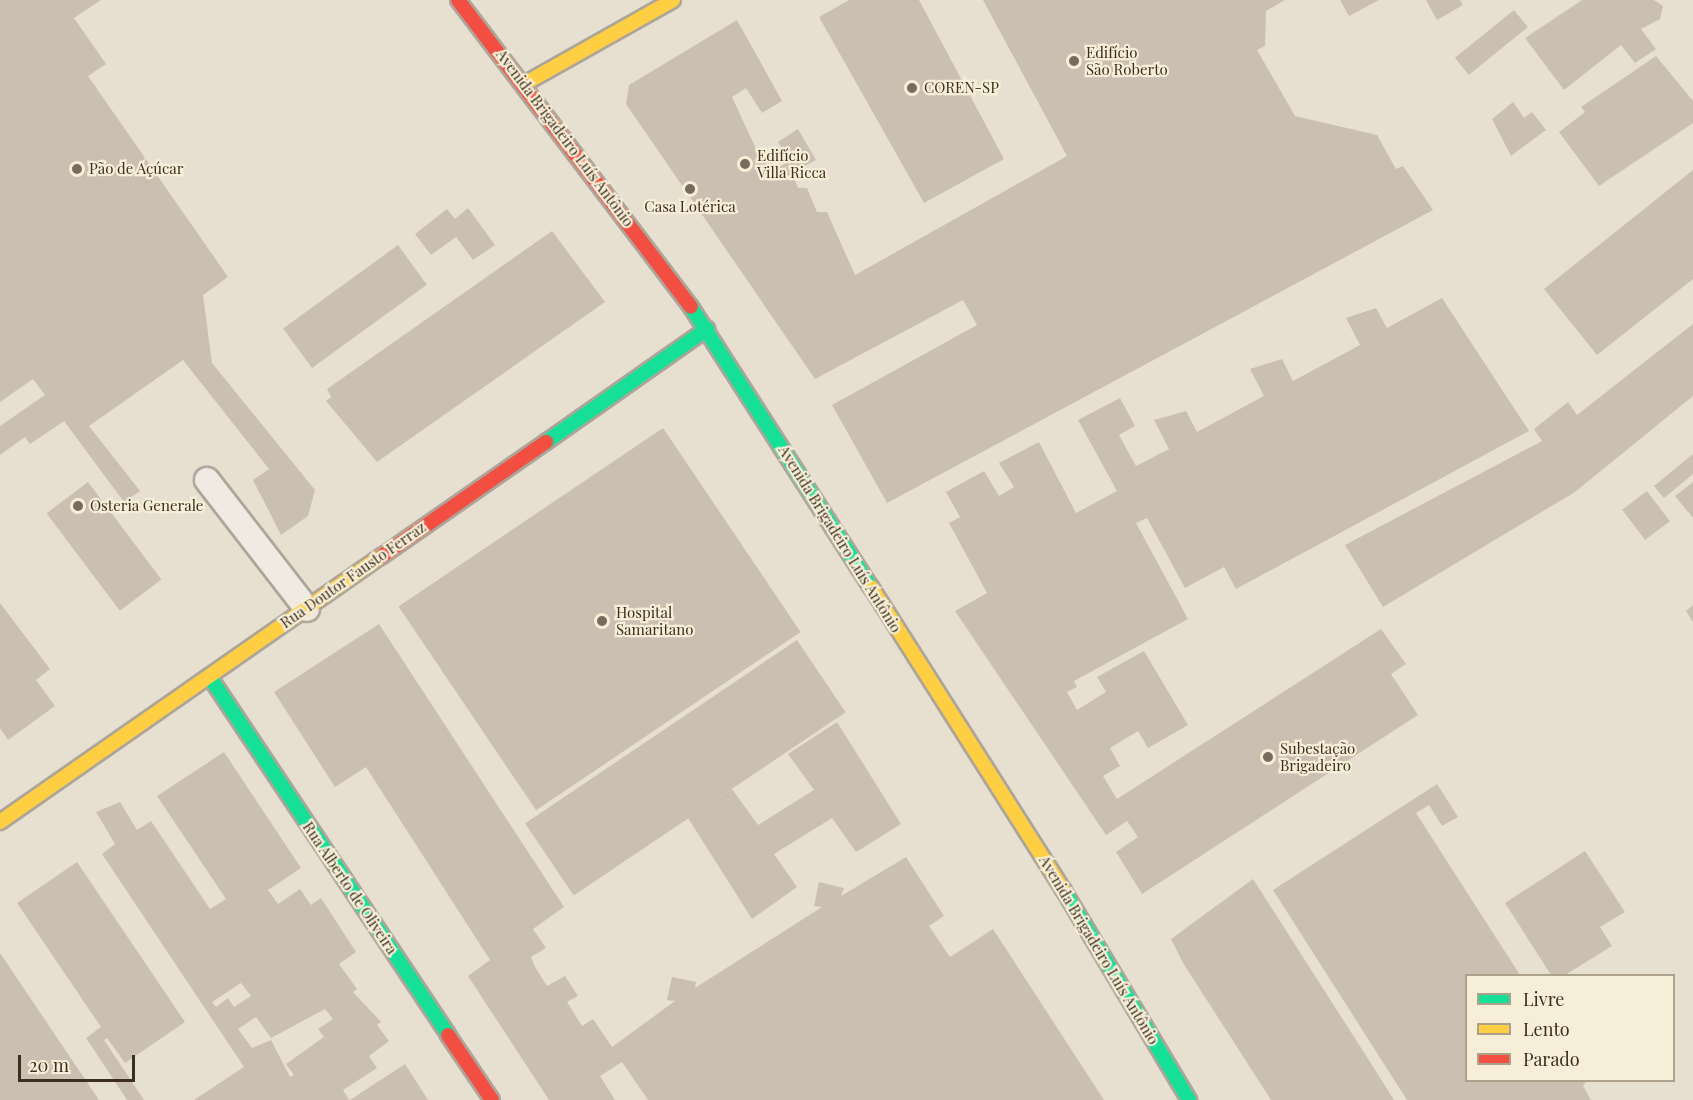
<!DOCTYPE html>
<html>
<head>
<meta charset="utf-8">
<style>
	body { margin:0 }
	#map { position:relative; width:1693px; height:1100px; overflow:hidden; background:#e7e0d1; font-family:"Playfair Display",serif }
	div>[style] { position:absolute }
	.building>* { inset:0; background:#cbbfb2; transform-origin:0 0 }
	.roads { filter:drop-shadow(2px 0 #ada599) drop-shadow(-2px 0 #ada599) drop-shadow(0 2px #ada599) drop-shadow(0 -2px #ada599) }
	.lane>* { height:24px; margin:-12px; padding:0 12px; transform-origin:12px; border-radius:12px; background:#efebe3 }
	.fast>* { height:14px; margin:-7px; padding:0 7px; transform-origin:7px; border-radius:7px; background:#16e098 }
	.slow>* { height:14px; margin:-7px; padding:0 7px; transform-origin:7px; border-radius:7px; background:#ffcf43 }
	.jam>* { height:14px; margin:-7px; padding:0 7px; transform-origin:7px; border-radius:7px; background:#f24e42 }
	.dots>* { width:16px; height:16px; translate:-50% -50%; box-sizing:border-box; border:3px solid #f7eed8; border-radius:50% }
	span { translate:-50% -50%; white-space:nowrap; text-align:center; line-height:1.15; -webkit-text-stroke:4.5px #f7eed8; paint-order:stroke }
	.poi-label { font-size:15px; color:#3d2e20 }
	.left { translate:0 -50%; text-align:left }
	.street-label { font-size:15px; color:#3d2e20 }
	.legend { position:absolute; left:1465px; top:974px; width:210px; height:108px; box-sizing:border-box; background:#f7eed8; border:2px solid #ada18e; margin:0; padding:8px 10px; list-style:none; font-size:18px; color:#3d2e20 }
	.legend li { display:flex; align-items:center; gap:12px; height:30px }
	.legend b { width:30px; border:2px solid #ada18e }
	.scale { position:absolute; left:18px; top:1055px; width:117px; height:27px; box-sizing:border-box; border:3px solid #3d2e20; border-top:0; padding-left:8px; font-size:18px; line-height:21px; white-space:nowrap; color:#3d2e20; -webkit-text-stroke:4px #f7eed8; paint-order:stroke }
</style>
</head>
<body>
<div id="map">
	<div class="building">
		<i style="clip-path:polygon(0 0,101px 0,74px 18px,106px 64px,88px 76px,228px 277px,203px 295px,212px 363px,315px 490px,308px 516px,281px 535px,253px 480px,269px 469px,183px 360px,89px 426px,140px 491px,124px 502px,64px 421px,30px 444px,25px 437px,0 455px,0 426px,45px 395px,33px 379px,0 402px)"></i>
		<i style="clip-path:polygon(849px 0,919px 0,1004px 159px,924px 203px,819px 17px)"></i>
		<i style="clip-path:polygon(983px 0,1285px 0,1266px 11px,1265px 46px,1257px 50px,1295px 116px,1377px 135px,1396px 169px,1403px 166px,1433px 210px,887px 503px,832px 405px,977px 325px,963px 300px,815px 379px,626px 104px,629px 85px,737px 20px,782px 101px,762px 113px,746px 88px,732px 97px,758px 153px,766px 149px,775px 170px,790px 160px,778px 142px,798px 129px,816px 160px,792px 173px,798px 188px,807px 188px,817px 212px,827px 212px,855px 275px,1067px 156px)"></i>
		<i style="clip-path:polygon(1340px 0,1379px 0,1349px 16px)"></i>
		<i style="clip-path:polygon(1426px 0,1460px 0,1463px 5px,1437px 20px)"></i>
		<i style="clip-path:polygon(1582px 0,1654px 0,1663px 6px,1660px 19px,1641px 29px,1656px 49px,1635px 63px,1621px 45px,1564px 90px,1525px 38px)"></i>
		<i style="left:1514px;top:10px;width:22px;height:76px;rotate:51deg"></i>
		<i style="clip-path:polygon(1656px 56px,1693px 101px,1693px 123px,1599px 186px,1559px 132px,1585px 112px,1581px 107px)"></i>
		<i style="clip-path:polygon(1513px 102px,1524px 118px,1532px 112px,1546px 130px,1511px 156px,1492px 119px)"></i>
		<i style="clip-path:polygon(1693px 170px,1693px 279px,1597px 355px,1544px 289px)"></i>
		<i style="clip-path:polygon(468px 208px,495px 245px,473px 260px,456px 237px,431px 255px,415px 234px,447px 209px,455px 219px)"></i>
		<i style="clip-path:polygon(552px 231px,605px 302px,377px 462px,326px 401px,331px 397px,327px 389px)"></i>
		<i style="left:398px;top:245px;width:49px;height:142px;rotate:54deg"></i>
		<i style="clip-path:polygon(1442px 298px,1529px 431px,1236px 589px,1224px 567px,1185px 588px,1147px 518px,1136px 523px,1188px 619px,1074px 681px,1077px 687px,1067px 692px,1077px 710px,1106px 692px,1097px 677px,1144px 651px,1188px 725px,1148px 748px,1138px 731px,1110px 748px,1120px 766px,1103px 776px,1117px 799px,1381px 629px,1406px 664px,1391px 674px,1418px 715px,1142px 894px,1116px 852px,1138px 837px,1127px 821px,1106px 835px,955px 611px,987px 593px,949px 523px,960px 517px,946px 492px,984px 471px,999px 496px,1014px 487px,999px 463px,1039px 442px,1076px 513px,1117px 491px,1078px 420px,1120px 398px,1135px 426px,1119px 435px,1136px 466px,1169px 449px,1154px 420px,1186px 411px,1197px 432px,1264px 396px,1250px 369px,1282px 359px,1293px 381px,1360px 345px,1346px 318px,1376px 308px,1387px 328px)"></i>
		<i style="clip-path:polygon(1693px 324px,1693px 396px,1575px 492px,1383px 607px,1345px 545px,1542px 441px,1534px 429px,1568px 402px,1577px 415px)"></i>
		<i style="left:663px;top:428px;width:246px;height:319px;rotate:56deg"></i>
		<i style="clip-path:polygon(1693px 454px,1693px 474px,1664px 498px,1654px 486px)"></i>
		<i style="left:88px;top:482px;width:122px;height:52px;rotate:53deg"></i>
		<i style="clip-path:polygon(1693px 482px,1693px 518px,1675px 496px)"></i>
		<i style="left:1647px;top:491px;width:38px;height:31px;rotate:53deg"></i>
		<i style="clip-path:polygon(0 603px,50px 669px,36px 680px,55px 706px,8px 740px,0 728px)"></i>
		<i style="clip-path:polygon(1693px 605px,1693px 622px,1686px 611px)"></i>
		<i style="clip-path:polygon(379px 624px,564px 907px,533px 929px,546px 948px,531px 957px,535px 967px,547px 986px,565px 976px,578px 996px,567px 1002px,582px 1026px,593px 1019px,612px 1047px,675px 1001px,667px 1000px,672px 977px,696px 982px,695px 988px,822px 907px,814px 906px,819px 882px,844px 888px,841px 896px,906px 857px,944px 916px,929px 926px,950px 957px,993px 929px,1104px 1100px,648px 1100px,622px 1062px,600px 1076px,615px 1100px,549px 1100px,468px 976px,490px 960px,366px 767px,335px 787px,274px 692px)"></i>
		<i style="left:797px;top:640px;width:87px;height:328px;rotate:56deg"></i>
		<i style="clip-path:polygon(837px 722px,901px 824px,856px 852px,832px 818px,774px 854px,797px 887px,752px 919px,688px 818px,732px 789px,758px 825px,814px 790px,788px 754px)"></i>
		<i style="clip-path:polygon(evenodd,224px 752px,301px 868px,268px 890px,278px 904px,300px 889px,311px 905px,321px 898px,356px 952px,339px 964px,357px 989px,353px 992px,381px 1022px,377px 1025px,389px 1041px,369px 1056px,377px 1068px,343px 1090px,349px 1100px,194px 1100px,244px 1067px,102px 854px,115px 844px,96px 812px,120px 802px,137px 830px,151px 821px,210px 909px,226px 899px,157px 796px,224px 752px,241px 983px,251px 996px,234px 1007px,228px 998px,216px 1007px,212px 1002px,241px 983px,224px 752px,325px 1009px,333px 1019px,318px 1029px,324px 1037px,286px 1064px,294px 1075px,290px 1077px,271px 1040px,252px 1048px,238px 1029px,256px 1017px,271px 1038px,325px 1009px)"></i>
		<i style="clip-path:polygon(1437px 784px,1458px 817px,1442px 826px,1429px 805px,1416px 813px,1520px 975px,1466px 976px,1466px 1080px,1587px 1080px,1583px 1086px,1591px 1100px,1407px 1100px,1273px 890px)"></i>
		<i style="clip-path:polygon(1585px 851px,1625px 912px,1600px 927px,1612px 946px,1565px 975px,1551px 975px,1505px 903px)"></i>
		<i style="clip-path:polygon(77px 862px,185px 1022px,125px 1063px,107px 1038px,104px 1040px,144px 1100px,127px 1100px,86px 1038px,101px 1027px,17px 903px)"></i>
		<i style="clip-path:polygon(1253px 879px,1365px 1054px,1394px 1100px,1271px 1100px,1183px 963px,1171px 939px)"></i>
		<i style="clip-path:polygon(0 953px,99px 1100px,0 1100px)"></i>
		<i style="clip-path:polygon(405px 1064px,428px 1100px,350px 1100px)"></i>
	</div>
	<div class="roads">
		<div class="lane">
			<i style="left:207px;top:480px;width:163px;rotate:52.2deg"></i>
		</div>
		<div class="fast">
			<i style="left:691px;top:307px;width:333px;rotate:57.3deg"></i>
			<i style="left:546px;top:442px;width:197px;rotate:-35.1deg"></i>
			<i style="left:209px;top:676px;width:431px;rotate:56.3deg"></i>
			<i style="left:1064px;top:891px;width:244px;rotate:59.1deg"></i>
		</div>
		<div class="slow">
			<i style="left:524px;top:84px;width:171px;rotate:-29.4deg"></i>
			<i style="left:871px;top:587px;width:360px;rotate:57.6deg"></i>
			<i style="left:0;top:822px;width:465px;rotate:-34.9deg"></i>
		</div>
		<div class="jam">
			<i style="left:458px;top:0;width:385px;rotate:52.8deg"></i>
			<i style="left:382px;top:556px;width:200px;rotate:-34.8deg"></i>
			<i style="left:448px;top:1035px;width:78px;rotate:55.9deg"></i>
		</div>
	</div>
	<div class="dots">
		<i style="left:1074px;top:61px;background:#786c5e"></i>
		<i style="left:912px;top:88px;background:#786c5e"></i>
		<i style="left:745px;top:164px;background:#786c5e"></i>
		<i style="left:77px;top:169px;background:#786c5e"></i>
		<i style="left:690px;top:189px;background:#786c5e"></i>
		<i style="left:78px;top:506px;background:#786c5e"></i>
		<i style="left:602px;top:621px;background:#786c5e"></i>
		<i style="left:1268px;top:757px;background:#786c5e"></i>
	</div>
	<div class="poi-label">
		<span class="left" style="left:1086px;top:61px">Edifício<br>São Roberto</span>
		<span class="left" style="left:924px;top:88px">COREN-SP</span>
		<span class="left" style="left:757px;top:164px">Edifício<br>Villa Ricca</span>
		<span class="left" style="left:89px;top:169px">Pão de Açúcar</span>
		<span style="left:690px;top:207px">Casa Lotérica</span>
		<span class="left" style="left:90px;top:506px">Osteria Generale</span>
		<span class="left" style="left:616px;top:621px">Hospital<br>Samaritano</span>
		<span class="left" style="left:1280px;top:757px">Subestação<br>Brigadeiro</span>
	</div>
	<div class="street-label">
		<span style="left:565px;top:138px;rotate:53deg">Avenida Brigadeiro Luís Antônio</span>
		<span style="left:840px;top:539px;rotate:58deg">Avenida Brigadeiro Luís Antônio</span>
		<span style="left:353px;top:575px;rotate:-35deg">Rua Doutor Fausto Ferraz</span>
		<span style="left:350px;top:888px;rotate:56deg">Rua Alberto de Oliveira</span>
		<span style="left:1099px;top:950px;rotate:59deg">Avenida Brigadeiro Luís Antônio</span>
	</div>
	<ul class="legend">
	<li><b style="height:8px;background:#16e098"></b>Livre</li>
	<li><b style="height:8px;background:#ffcf43"></b>Lento</li>
	<li><b style="height:8px;background:#f24e42"></b>Parado</li>
	</ul>
	<div class="scale">20 m</div>
</div>
</body>
</html>
